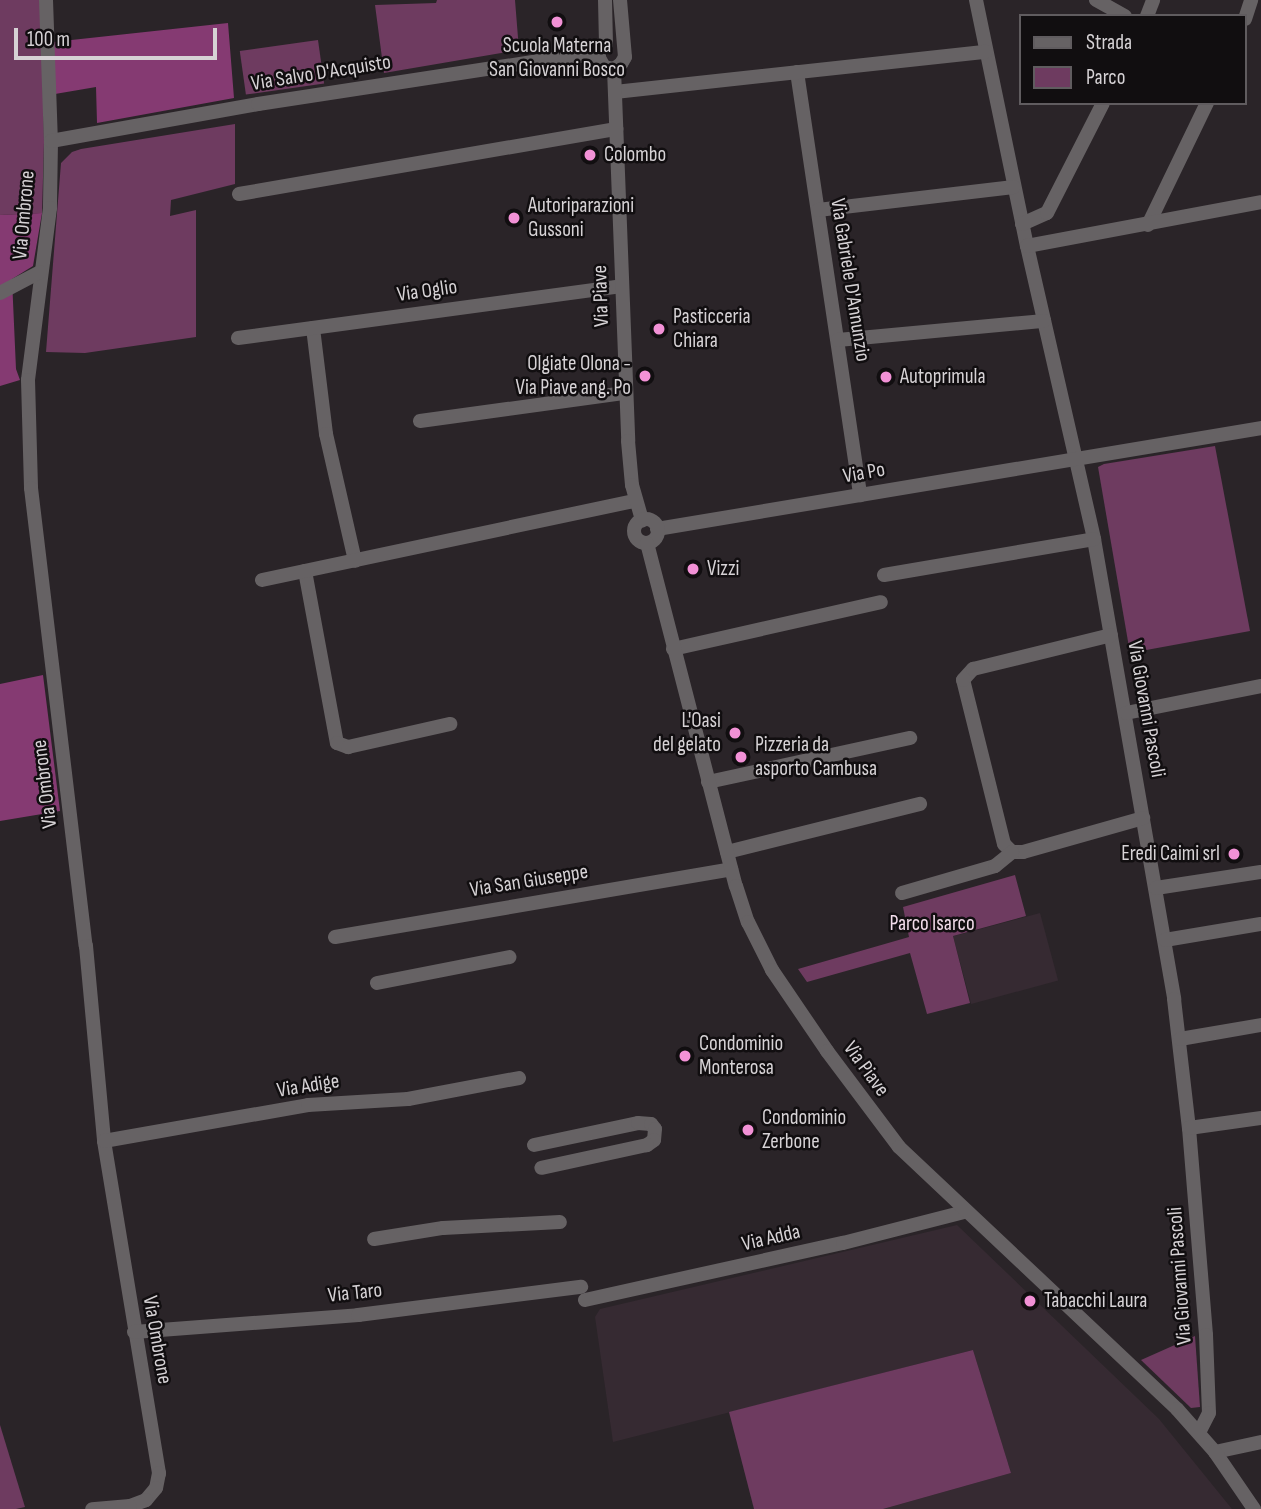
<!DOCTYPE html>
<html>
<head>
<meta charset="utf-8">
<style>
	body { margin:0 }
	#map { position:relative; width:1261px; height:1509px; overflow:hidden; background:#2a2428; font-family:"Sofia Sans Condensed",sans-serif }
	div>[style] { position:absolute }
	.built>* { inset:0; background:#362a32; transform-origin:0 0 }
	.green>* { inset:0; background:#6e3b60; transform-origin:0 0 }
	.forest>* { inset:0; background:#853a72 }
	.minor>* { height:14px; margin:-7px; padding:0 7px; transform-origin:7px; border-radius:7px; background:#666264 }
	.tertiary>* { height:14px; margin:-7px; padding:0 7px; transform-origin:7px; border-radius:7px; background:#666264 }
	.tertiary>.ring { margin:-7px; padding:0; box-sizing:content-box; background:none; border:14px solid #666264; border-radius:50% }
	.dots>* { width:19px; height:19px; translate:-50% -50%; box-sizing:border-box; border:4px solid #110e10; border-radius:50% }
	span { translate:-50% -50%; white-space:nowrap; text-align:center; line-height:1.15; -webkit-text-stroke:5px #110e10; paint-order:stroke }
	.poi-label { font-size:21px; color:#d6d2d5 }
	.left { translate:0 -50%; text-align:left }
	.right { translate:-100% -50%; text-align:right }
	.street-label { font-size:21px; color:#d6d2d5 }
	.park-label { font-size:21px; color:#f2dcea }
	.legend { position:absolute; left:1019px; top:14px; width:228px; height:91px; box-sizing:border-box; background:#110e10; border:2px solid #605c5f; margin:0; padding:9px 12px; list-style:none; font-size:21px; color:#d6d2d5 }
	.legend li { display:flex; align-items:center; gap:14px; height:35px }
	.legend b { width:35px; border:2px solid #605c5f }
	.scale { position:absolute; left:14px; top:28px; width:203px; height:32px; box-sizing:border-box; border:4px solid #d6d2d5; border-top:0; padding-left:9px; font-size:21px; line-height:24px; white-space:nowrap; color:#d6d2d5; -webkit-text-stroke:5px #110e10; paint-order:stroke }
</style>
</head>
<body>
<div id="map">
	<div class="built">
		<i style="left:1040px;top:913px;width:70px;height:90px;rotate:75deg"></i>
		<i style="clip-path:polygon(957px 1225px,1159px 1419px,1232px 1509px,883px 1509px,1011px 1473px,973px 1350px,613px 1442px,595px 1317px,600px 1309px)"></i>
	</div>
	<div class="green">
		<i style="clip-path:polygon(0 0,41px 0,44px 142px,42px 213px,0 215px)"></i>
		<i style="clip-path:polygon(437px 0,515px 0,519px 50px,384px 73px,375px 5px,436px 3px)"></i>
		<i style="left:318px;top:40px;width:44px;height:79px;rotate:82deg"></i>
		<i style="clip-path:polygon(235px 124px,235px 184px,171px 200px,170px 216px,196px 210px,196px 337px,85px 353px,46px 352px,61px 163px,72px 152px,81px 149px)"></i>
		<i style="clip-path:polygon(1215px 446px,1250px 631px,1130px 653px,1098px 467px,1104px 464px)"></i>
		<i style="clip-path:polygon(1015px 875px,1026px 916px,953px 936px,970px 1003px,927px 1014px,910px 953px,807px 982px,798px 969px,909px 937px,903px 907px)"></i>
		<i style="clip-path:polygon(1195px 1336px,1200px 1407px,1191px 1408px,1141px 1360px)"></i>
		<i style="clip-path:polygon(973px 1350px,1011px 1473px,883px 1509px,754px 1509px,729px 1412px)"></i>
		<i style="clip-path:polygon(0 1425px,25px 1507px,16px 1509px,0 1509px)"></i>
	</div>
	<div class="forest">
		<i style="clip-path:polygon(228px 23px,234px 98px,97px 123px,96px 87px,55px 94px,53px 42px)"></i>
		<i style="clip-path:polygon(42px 213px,33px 266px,12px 279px,16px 369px,20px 380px,0 386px,0 215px)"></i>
		<i style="clip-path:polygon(43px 675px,60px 811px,0 821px,0 684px)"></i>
	</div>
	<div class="minor">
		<i style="left:46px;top:0;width:141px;rotate:88deg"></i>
		<i style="left:51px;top:141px;width:67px;rotate:90.9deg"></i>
		<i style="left:50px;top:208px;width:173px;rotate:97.3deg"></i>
		<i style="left:28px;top:380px;width:108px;rotate:88.4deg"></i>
		<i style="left:31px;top:488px;width:461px;rotate:83.2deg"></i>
		<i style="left:86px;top:946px;width:196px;rotate:84.7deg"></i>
		<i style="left:104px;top:1141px;width:337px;rotate:80.6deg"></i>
		<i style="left:159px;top:1473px;width:15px;rotate:101deg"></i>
		<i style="left:156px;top:1488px;width:16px;rotate:130deg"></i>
		<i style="left:146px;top:1500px;width:17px;rotate:159deg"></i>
		<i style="left:130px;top:1506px;width:38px;rotate:175deg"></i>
		<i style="left:976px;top:0;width:251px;rotate:78.3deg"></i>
		<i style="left:1027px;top:246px;width:301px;rotate:77.1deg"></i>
		<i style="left:1094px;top:539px;width:467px;rotate:80.1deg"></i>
		<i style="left:1174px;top:999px;width:130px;rotate:83.4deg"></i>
		<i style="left:1189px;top:1128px;width:208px;rotate:85.3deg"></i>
		<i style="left:1206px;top:1335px;width:78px;rotate:87.8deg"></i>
		<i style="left:1209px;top:1413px;width:22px;rotate:117deg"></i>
		<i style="left:1096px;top:0;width:33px;rotate:29deg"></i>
		<i style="left:1147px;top:16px;width:17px;rotate:-69deg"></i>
		<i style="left:1245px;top:19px;width:20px;rotate:-72deg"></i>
		<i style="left:797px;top:72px;width:428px;rotate:81.5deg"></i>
		<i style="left:615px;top:92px;width:373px;rotate:-6.2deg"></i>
		<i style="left:51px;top:141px;width:210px;rotate:-10.1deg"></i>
		<i style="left:258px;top:104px;width:289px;rotate:-8.7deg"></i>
		<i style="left:544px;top:60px;width:54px;rotate:-6.3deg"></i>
		<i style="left:239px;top:194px;width:383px;rotate:-9.8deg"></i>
		<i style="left:818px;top:210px;width:197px;rotate:-6.7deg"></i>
		<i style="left:1022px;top:224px;width:27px;rotate:-24deg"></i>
		<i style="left:1047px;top:213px;width:123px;rotate:-63deg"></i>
		<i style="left:1148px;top:225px;width:136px;rotate:-64.2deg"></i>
		<i style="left:1027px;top:246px;width:238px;rotate:-10.6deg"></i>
		<i style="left:0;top:293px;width:45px;rotate:-27.7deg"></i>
		<i style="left:313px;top:328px;width:107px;rotate:83deg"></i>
		<i style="left:326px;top:434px;width:130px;rotate:77.1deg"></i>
		<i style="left:238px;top:338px;width:387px;rotate:-7.7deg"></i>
		<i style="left:838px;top:340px;width:207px;rotate:-5.3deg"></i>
		<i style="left:420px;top:421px;width:207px;rotate:-7.8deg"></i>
		<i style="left:657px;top:529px;width:612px;rotate:-9.49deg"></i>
		<i style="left:305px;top:571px;width:175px;rotate:79.5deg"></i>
		<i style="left:337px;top:743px;width:12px;rotate:20deg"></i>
		<i style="left:348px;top:747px;width:105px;rotate:-12.7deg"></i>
		<i style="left:884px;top:575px;width:213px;rotate:-9.7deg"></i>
		<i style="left:262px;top:580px;width:381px;rotate:-12deg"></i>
		<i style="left:673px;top:649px;width:213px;rotate:-12.7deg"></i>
		<i style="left:1126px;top:713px;width:138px;rotate:-11.3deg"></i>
		<i style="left:708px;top:782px;width:207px;rotate:-12.3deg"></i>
		<i style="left:727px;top:852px;width:199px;rotate:-14deg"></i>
		<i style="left:1012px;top:852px;width:11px;rotate:-135deg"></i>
		<i style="left:1004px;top:844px;width:169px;rotate:-104deg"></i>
		<i style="left:963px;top:680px;width:15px;rotate:-48deg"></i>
		<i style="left:973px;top:669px;width:142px;rotate:-13.8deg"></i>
		<i style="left:1012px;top:852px;width:11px"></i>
		<i style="left:1023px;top:852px;width:125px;rotate:-15.8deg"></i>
		<i style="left:1156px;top:888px;width:106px;rotate:-8.7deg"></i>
		<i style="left:902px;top:893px;width:97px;rotate:-16.2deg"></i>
		<i style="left:995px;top:866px;width:22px;rotate:-39deg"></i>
		<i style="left:335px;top:937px;width:402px;rotate:-9.7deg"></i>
		<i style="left:1165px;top:940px;width:97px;rotate:-9.5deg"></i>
		<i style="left:377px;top:983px;width:135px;rotate:-11.1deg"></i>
		<i style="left:1180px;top:1039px;width:82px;rotate:-9.8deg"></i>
		<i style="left:1189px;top:1128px;width:73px;rotate:-7.9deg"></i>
		<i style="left:104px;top:1141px;width:207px;rotate:-10deg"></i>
		<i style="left:308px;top:1105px;width:100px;rotate:-3.4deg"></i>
		<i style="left:408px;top:1099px;width:113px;rotate:-10.7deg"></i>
		<i style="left:534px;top:1145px;width:106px;rotate:-11.9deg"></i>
		<i style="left:638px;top:1123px;width:13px;rotate:4deg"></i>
		<i style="left:651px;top:1124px;width:6px;rotate:51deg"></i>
		<i style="left:655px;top:1129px;width:11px;rotate:95deg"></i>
		<i style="left:654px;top:1140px;width:9px;rotate:144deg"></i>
		<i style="left:647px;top:1145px;width:108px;rotate:167.8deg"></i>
		<i style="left:374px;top:1239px;width:70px;rotate:-9.1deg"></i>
		<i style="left:443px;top:1228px;width:117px;rotate:-2.9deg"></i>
		<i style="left:585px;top:1300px;width:264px;rotate:-12.5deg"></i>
		<i style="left:843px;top:1243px;width:125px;rotate:-14.4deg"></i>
		<i style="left:134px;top:1332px;width:225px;rotate:-4.3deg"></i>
		<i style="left:358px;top:1315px;width:225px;rotate:-7.2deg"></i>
		<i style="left:1215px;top:1452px;width:47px;rotate:-12.3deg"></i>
	</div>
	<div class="tertiary">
		<i style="left:605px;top:0;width:44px;rotate:88.7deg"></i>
		<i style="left:606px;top:44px;width:10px;rotate:135deg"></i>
		<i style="left:599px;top:51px;width:7px;rotate:90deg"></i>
		<i style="left:599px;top:58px;width:10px;rotate:61deg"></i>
		<i style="left:604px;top:67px;width:10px;rotate:11deg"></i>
		<i style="left:614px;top:69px;width:9px;rotate:-36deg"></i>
		<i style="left:621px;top:64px;width:8px;rotate:-60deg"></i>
		<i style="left:625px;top:57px;width:57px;rotate:-95deg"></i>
		<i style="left:614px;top:69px;width:372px;rotate:87.8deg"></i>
		<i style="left:628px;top:441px;width:44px;rotate:84.8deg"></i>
		<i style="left:632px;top:485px;width:37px;rotate:74deg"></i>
		<i class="ring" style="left:634px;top:519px;width:10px;height:10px"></i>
		<i style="left:647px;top:543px;width:354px;rotate:75.5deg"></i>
		<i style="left:736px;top:886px;width:38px;rotate:72deg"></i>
		<i style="left:748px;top:922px;width:54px;rotate:63.4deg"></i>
		<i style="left:772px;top:970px;width:98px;rotate:55.8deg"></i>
		<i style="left:827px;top:1051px;width:120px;rotate:53.1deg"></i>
		<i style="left:899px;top:1147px;width:382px;rotate:43.3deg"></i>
		<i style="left:1177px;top:1409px;width:57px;rotate:48.5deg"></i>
		<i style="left:1215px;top:1452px;width:69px;rotate:55.6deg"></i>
	</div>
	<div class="dots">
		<i style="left:557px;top:22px;background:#f291d6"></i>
		<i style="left:590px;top:155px;background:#f291d6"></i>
		<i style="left:514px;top:218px;background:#f291d6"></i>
		<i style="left:659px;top:329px;background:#f291d6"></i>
		<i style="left:645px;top:376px;background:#f291d6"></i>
		<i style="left:886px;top:377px;background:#f291d6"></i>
		<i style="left:693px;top:569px;background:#f291d6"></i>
		<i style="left:735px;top:733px;background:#f291d6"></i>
		<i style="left:741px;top:757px;background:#f291d6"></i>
		<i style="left:1234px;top:854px;background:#f291d6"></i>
		<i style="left:685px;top:1056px;background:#f291d6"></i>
		<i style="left:748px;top:1130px;background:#f291d6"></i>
		<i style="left:1030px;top:1301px;background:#f291d6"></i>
	</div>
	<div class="poi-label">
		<span style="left:557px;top:58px">Scuola Materna<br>San Giovanni Bosco</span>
		<span class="left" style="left:604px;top:155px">Colombo</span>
		<span class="left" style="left:528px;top:218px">Autoriparazioni<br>Gussoni</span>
		<span class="left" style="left:673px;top:329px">Pasticceria<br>Chiara</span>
		<span class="right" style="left:631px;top:376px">Olgiate Olona -<br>Via Piave ang. Po</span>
		<span class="left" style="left:900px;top:377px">Autoprimula</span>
		<span class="left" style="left:707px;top:569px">Vizzi</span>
		<span class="right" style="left:721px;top:733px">L'Oasi<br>del gelato</span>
		<span class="left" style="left:755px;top:757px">Pizzeria da<br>asporto Cambusa</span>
		<span class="right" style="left:1220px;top:854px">Eredi Caimi srl</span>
		<span class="left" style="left:699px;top:1056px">Condominio<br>Monterosa</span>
		<span class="left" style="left:762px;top:1130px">Condominio<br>Zerbone</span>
		<span class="left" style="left:1044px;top:1301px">Tabacchi Laura</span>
	</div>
	<div class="street-label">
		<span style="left:321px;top:73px;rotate:-9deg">Via Salvo D'Acquisto</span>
		<span style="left:24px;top:215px;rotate:-85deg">Via Ombrone</span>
		<span style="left:850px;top:280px;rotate:81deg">Via Gabriele D'Annunzio</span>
		<span style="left:427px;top:291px;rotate:-8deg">Via Oglio</span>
		<span style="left:601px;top:296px;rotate:-92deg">Via Piave</span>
		<span style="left:864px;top:473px;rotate:-10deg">Via Po</span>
		<span style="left:1146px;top:709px;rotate:80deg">Via Giovanni Pascoli</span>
		<span style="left:45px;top:784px;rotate:-97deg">Via Ombrone</span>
		<span style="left:529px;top:881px;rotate:-9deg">Via San Giuseppe</span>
		<span style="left:866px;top:1069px;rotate:54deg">Via Piave</span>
		<span style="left:308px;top:1086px;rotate:-9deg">Via Adige</span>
		<span style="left:771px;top:1238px;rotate:-13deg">Via Adda</span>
		<span style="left:1180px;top:1276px;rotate:-94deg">Via Giovanni Pascoli</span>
		<span style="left:355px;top:1293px;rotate:-6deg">Via Taro</span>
		<span style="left:157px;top:1340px;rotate:80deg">Via Ombrone</span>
	</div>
	<div class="park-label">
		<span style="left:932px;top:924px">Parco Isarco</span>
	</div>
	<ul class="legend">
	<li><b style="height:9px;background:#666264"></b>Strada</li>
	<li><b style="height:19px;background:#6e3b60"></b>Parco</li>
	</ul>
	<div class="scale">100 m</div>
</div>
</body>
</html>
